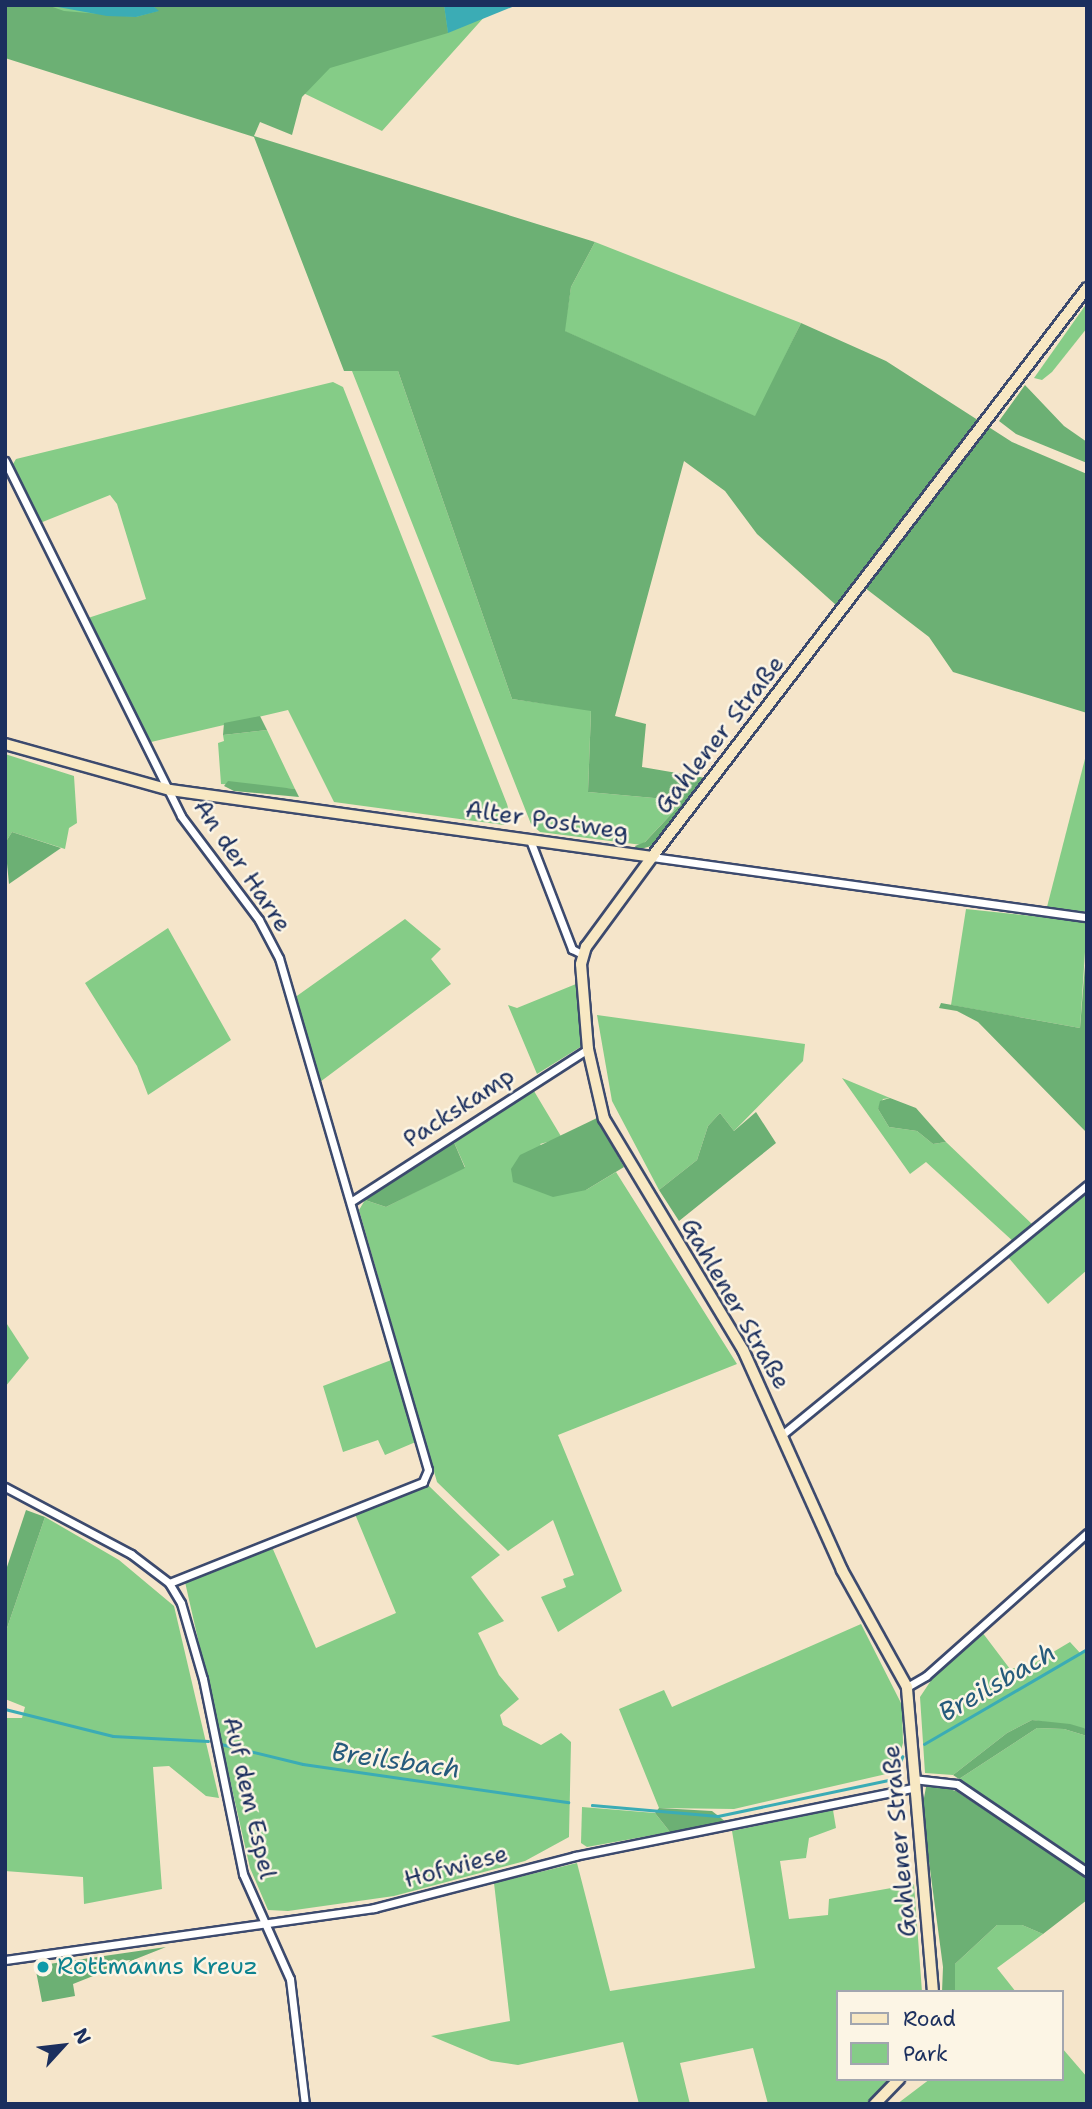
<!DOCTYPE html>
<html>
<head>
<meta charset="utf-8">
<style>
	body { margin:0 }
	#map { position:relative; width:1092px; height:2109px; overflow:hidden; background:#f5e5ca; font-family:"Shantell Sans",sans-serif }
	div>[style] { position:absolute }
	.green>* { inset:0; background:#85cc87 }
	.forest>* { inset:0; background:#6cb074 }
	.water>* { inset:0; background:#3bacb5 }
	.stream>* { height:2.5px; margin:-1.25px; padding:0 1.25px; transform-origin:1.25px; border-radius:1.25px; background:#3bacb5 }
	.roads { filter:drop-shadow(2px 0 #3c4a6e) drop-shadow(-2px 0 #3c4a6e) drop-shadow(0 2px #3c4a6e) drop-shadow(0 -2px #3c4a6e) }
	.street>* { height:7px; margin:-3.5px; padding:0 3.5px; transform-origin:3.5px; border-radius:3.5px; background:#fff }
	.secondary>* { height:10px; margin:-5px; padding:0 5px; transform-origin:5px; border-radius:5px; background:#f8e8c3 }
	.dots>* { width:19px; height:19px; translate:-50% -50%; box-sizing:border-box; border:4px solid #fcf5e5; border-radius:50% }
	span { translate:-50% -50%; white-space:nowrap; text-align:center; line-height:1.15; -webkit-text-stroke:5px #fcf5e5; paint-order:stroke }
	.street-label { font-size:24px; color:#1b2f5e }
	.culture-label { font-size:24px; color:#0d838f }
	.left { translate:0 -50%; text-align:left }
	.water-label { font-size:26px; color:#265b7c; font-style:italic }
	.frame { position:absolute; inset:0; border:7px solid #1b2f5e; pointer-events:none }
	.legend { position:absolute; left:836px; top:1990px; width:228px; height:91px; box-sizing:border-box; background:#fcf5e5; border:2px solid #a2a6af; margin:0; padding:9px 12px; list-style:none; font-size:21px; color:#1b2f5e }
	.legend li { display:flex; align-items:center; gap:14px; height:35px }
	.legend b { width:35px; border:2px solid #a2a6af }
	.north { position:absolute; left:28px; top:2011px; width:70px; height:70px; -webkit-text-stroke:5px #fcf5e5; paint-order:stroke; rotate:63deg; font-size:19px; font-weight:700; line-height:28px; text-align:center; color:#1b2f5e }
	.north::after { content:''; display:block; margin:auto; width:24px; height:32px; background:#1b2f5e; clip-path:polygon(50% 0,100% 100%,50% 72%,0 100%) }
</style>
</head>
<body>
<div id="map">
	<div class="green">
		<i style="clip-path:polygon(5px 5px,495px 5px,382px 131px,295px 89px)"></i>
		<i style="clip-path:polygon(595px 242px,801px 323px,756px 417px,564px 331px,571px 287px)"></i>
		<i style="clip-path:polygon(1087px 303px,1087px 328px,1052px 372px,1042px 380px,1034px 378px)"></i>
		<i style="clip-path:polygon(352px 371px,398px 371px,512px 699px,591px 710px,588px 792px,676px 800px,677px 808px,642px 845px,540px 832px,531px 824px)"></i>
		<i style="clip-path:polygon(333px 382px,343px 387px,507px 804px,510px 815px,504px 825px,334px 802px,288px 710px,151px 742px,88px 618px,146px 599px,117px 504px,110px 495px,40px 523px,13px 464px,16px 459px)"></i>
		<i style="clip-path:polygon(267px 730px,295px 789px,221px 784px,218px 743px,224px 741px,223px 735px)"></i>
		<i style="clip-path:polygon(1087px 751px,1087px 912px,1047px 907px)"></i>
		<i style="clip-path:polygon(5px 754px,74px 776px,77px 823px,69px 828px,65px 849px,12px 832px,5px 843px)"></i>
		<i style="clip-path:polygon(966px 909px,1087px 922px,1080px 1028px,951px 1005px)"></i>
		<i style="clip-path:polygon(405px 919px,441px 949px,431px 959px,451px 984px,320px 1082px,294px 998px)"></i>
		<i style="clip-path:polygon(168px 928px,231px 1040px,148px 1095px,137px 1066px,85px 983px)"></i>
		<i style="clip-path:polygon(576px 984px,582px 1046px,537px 1074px,508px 1005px,517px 1008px)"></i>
		<i style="clip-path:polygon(597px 1015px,805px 1044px,803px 1061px,734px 1131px,720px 1113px,708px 1126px,697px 1160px,659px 1190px,612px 1101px)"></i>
		<i style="clip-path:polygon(842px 1078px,890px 1098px,883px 1099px,878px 1109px,889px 1127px,917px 1131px,933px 1144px,946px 1142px,1034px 1226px,1015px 1243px,926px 1162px,910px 1174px)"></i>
		<i style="clip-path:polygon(531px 1086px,562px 1138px,540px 1144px,586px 1190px,616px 1172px,737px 1364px,558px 1435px,622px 1591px,558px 1632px,541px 1597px,566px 1587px,563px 1579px,574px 1575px,553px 1520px,508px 1551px,437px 1482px,359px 1210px,365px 1200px,386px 1207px,465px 1167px,453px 1140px)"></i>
		<i style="clip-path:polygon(1086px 1189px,1087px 1270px,1048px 1304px,1008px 1257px)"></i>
		<i style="clip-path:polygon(5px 1321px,29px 1358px,5px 1387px)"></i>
		<i style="clip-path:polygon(394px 1359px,418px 1441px,385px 1455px,378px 1440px,343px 1452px,323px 1386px)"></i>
		<i style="clip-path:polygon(428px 1485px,500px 1555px,471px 1577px,504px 1621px,478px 1633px,499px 1675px,519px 1699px,500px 1715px,503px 1725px,541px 1745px,561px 1733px,571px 1742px,569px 1837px,525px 1861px,394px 1896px,288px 1911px,268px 1910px,250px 1868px,185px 1582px,272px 1547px,316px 1648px,396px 1613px,355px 1514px)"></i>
		<i style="clip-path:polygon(45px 1517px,119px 1560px,174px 1606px,219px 1798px,206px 1796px,169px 1766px,153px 1767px,162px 1889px,84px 1904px,83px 1877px,5px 1871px,5px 1718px,22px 1718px,25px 1707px,5px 1699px,5px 1634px)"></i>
		<i style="clip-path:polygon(861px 1624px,902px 1705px,903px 1743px,895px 1772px,734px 1809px,659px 1808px,619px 1709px,664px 1690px,672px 1707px)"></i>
		<i style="clip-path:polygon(982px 1632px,1010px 1669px,1033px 1664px,1070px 1642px,1081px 1654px,1087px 1652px,1087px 1729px,1032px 1720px,1007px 1733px,953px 1775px,925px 1773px,920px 1697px,934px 1676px)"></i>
		<i style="clip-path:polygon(1037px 1728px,1064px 1729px,1087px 1736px,1087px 1865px,959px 1779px)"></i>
		<i style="clip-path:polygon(582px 1807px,655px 1813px,670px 1832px,587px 1847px,581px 1843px)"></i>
		<i style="clip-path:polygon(833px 1810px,836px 1828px,809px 1838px,806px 1858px,780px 1861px,789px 1919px,828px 1915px,829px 1899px,914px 1884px,922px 1992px,838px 1992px,838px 2079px,892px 2079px,867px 2104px,768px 2104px,753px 2048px,680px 2063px,690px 2104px,639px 2104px,623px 2042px,518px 2065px,491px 2061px,431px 2036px,510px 2021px,494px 1883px,577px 1863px,610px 1991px,755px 1968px,732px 1831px)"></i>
		<i style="clip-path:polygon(997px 1925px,1022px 1925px,1043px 1934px,997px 1968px,1016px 1992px,955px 1992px,955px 1964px)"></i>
		<i style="clip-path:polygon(1062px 2048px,1087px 2077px,1087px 2104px,897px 2104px,930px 2079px,1062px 2079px)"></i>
	</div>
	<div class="forest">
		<i style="clip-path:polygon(5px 5px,47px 5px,64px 11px,136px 17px,158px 11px,152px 5px,444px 5px,448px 33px,330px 68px,302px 97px,292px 135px,260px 122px,254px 136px,595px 242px,571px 287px,565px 331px,755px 416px,801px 323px,886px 361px,1012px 442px,1087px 474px,1087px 713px,953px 672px,929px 637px,856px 581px,836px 605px,757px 534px,725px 491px,684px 461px,615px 716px,646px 724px,642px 767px,706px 778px,655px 845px,637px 850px,635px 846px,645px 842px,677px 808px,676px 800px,588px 792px,591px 711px,512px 699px,398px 371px,344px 371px,254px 137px,5px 58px)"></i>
		<i style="clip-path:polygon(1025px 385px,1064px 426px,1087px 442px,1087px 463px,1016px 434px,999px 421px)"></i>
		<i style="clip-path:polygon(260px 716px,267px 730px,223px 735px,224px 723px)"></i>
		<i style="clip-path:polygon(228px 781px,295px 789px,299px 797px,234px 791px,224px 786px)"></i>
		<i style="clip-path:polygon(12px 832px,61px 848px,9px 884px,5px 843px)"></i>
		<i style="clip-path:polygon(1087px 940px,1087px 1133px,978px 1022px,957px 1011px,939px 1008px,941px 1003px,1080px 1028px)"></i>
		<i style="clip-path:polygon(890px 1098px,916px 1108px,946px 1142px,933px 1144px,917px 1131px,889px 1127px,878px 1109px,880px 1101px)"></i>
		<i style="clip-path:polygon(756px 1112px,776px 1143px,679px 1221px,659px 1190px,697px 1160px,708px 1126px,720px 1113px,734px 1131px)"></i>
		<i style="clip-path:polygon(597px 1118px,624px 1167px,586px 1190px,553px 1197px,513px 1182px,511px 1169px,520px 1155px)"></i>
		<i style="clip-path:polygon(453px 1140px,465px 1168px,386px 1207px,365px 1200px)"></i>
		<i style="clip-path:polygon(26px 1510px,45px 1517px,5px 1634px,5px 1573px)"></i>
		<i style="clip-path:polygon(1032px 1720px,1070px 1724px,1087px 1729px,1087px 1736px,1064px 1729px,1037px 1728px,959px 1779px,953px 1775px,1007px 1733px)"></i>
		<i style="clip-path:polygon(938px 1786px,956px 1791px,1087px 1877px,1087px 1900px,1043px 1934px,1022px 1925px,997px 1925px,955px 1964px,955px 1992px,942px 1992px,943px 1967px,922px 1809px,926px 1787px)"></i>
		<i style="clip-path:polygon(659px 1808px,712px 1811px,726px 1822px,670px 1832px,655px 1813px)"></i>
		<i style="clip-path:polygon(166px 1947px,73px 1984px,75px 1996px,42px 2002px,35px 1966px)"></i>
	</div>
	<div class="water">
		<i style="clip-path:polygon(47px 5px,152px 5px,159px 11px,136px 17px,107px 16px)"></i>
		<i style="clip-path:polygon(444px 5px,517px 5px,448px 33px)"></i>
	</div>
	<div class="stream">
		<i style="left:5px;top:1709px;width:111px;rotate:14deg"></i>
		<i style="left:113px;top:1736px;width:95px;rotate:3deg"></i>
		<i style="left:221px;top:1744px;width:84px;rotate:13.7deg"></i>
		<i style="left:303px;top:1764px;width:268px;rotate:8.2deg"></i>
		<i style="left:924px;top:1744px;width:189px;rotate:-30.2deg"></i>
		<i style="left:894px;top:1776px;width:21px;rotate:-67deg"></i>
		<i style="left:592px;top:1805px;width:126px;rotate:5deg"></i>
		<i style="left:718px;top:1816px;width:175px;rotate:-11.9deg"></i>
	</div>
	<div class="roads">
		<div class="street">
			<i style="left:5px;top:461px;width:396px;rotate:63.6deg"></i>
			<i style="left:181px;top:816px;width:130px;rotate:53.1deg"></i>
			<i style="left:259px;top:920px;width:43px;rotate:62.2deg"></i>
			<i style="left:279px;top:958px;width:533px;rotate:73.77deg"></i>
			<i style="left:428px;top:1470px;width:13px;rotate:113deg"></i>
			<i style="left:423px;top:1482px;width:273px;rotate:158.3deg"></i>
			<i style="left:530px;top:840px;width:117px;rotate:68.9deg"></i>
			<i style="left:572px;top:949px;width:11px;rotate:27deg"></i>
			<i style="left:652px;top:857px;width:439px;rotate:7.9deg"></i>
			<i style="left:352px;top:1201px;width:281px;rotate:-32.8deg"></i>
			<i style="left:783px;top:1434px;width:393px;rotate:-39.3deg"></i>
			<i style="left:5px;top:1487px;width:143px;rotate:28deg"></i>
			<i style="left:131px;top:1554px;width:48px;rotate:37.3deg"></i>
			<i style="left:169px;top:1583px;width:23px;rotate:59deg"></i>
			<i style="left:181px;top:1603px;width:79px;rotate:73.9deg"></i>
			<i style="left:203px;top:1679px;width:199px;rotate:78.4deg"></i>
			<i style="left:243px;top:1874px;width:115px;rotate:65.9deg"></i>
			<i style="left:290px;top:1979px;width:126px;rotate:83.2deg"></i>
			<i style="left:907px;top:1687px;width:22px;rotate:-30deg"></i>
			<i style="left:926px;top:1676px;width:215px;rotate:-41.6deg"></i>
			<i style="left:913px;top:1779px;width:44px;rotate:6.5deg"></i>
			<i style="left:957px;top:1784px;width:157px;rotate:34.1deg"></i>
			<i style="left:5px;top:1960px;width:373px;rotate:-8deg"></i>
			<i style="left:374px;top:1908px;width:208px;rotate:-14.5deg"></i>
			<i style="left:575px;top:1856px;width:345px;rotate:-11.4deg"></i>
		</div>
		<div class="secondary">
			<i style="left:5px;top:744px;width:171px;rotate:15.6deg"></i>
			<i style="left:170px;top:790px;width:487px;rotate:7.9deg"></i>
			<i style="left:933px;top:1992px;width:306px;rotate:-94.9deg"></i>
			<i style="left:907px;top:1687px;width:134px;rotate:-119.1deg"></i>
			<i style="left:842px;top:1570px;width:241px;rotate:-114.2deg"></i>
			<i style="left:743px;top:1350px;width:270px;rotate:-121deg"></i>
			<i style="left:604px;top:1119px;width:72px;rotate:-102.9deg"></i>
			<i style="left:588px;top:1049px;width:85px;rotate:-94.7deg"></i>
			<i style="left:581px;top:964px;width:18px;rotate:-74deg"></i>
			<i style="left:586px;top:947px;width:112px;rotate:-53.7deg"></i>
			<i style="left:652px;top:857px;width:716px;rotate:-52.6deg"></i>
			<i style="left:875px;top:2104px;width:35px;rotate:-46deg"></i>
		</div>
	</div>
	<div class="dots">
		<i style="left:43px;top:1967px;background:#0f9aa8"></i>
	</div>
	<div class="street-label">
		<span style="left:720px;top:735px;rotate:-52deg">Gahlener Straße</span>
		<span style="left:547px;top:821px;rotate:8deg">Alter Postweg</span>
		<span style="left:242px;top:866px;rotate:56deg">An der Harre</span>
		<span style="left:459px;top:1108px;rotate:-33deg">Packskamp</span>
		<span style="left:735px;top:1304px;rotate:60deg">Gahlener Straße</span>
		<span style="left:249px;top:1798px;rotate:77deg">Auf dem Espel</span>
		<span style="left:900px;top:1841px;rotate:-95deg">Gahlener Straße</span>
		<span style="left:456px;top:1867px;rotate:-15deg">Hofwiese</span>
	</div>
	<div class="culture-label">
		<span class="left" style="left:57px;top:1967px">Rottmanns Kreuz</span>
	</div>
	<div class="water-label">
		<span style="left:997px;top:1682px;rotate:-30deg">Breilsbach</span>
		<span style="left:396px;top:1760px;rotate:8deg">Breilsbach</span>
	</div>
	<div class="frame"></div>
	<ul class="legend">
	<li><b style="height:9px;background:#f8e8c3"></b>Road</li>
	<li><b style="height:19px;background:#85cc87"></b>Park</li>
	</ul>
	<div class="north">N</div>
</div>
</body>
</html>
